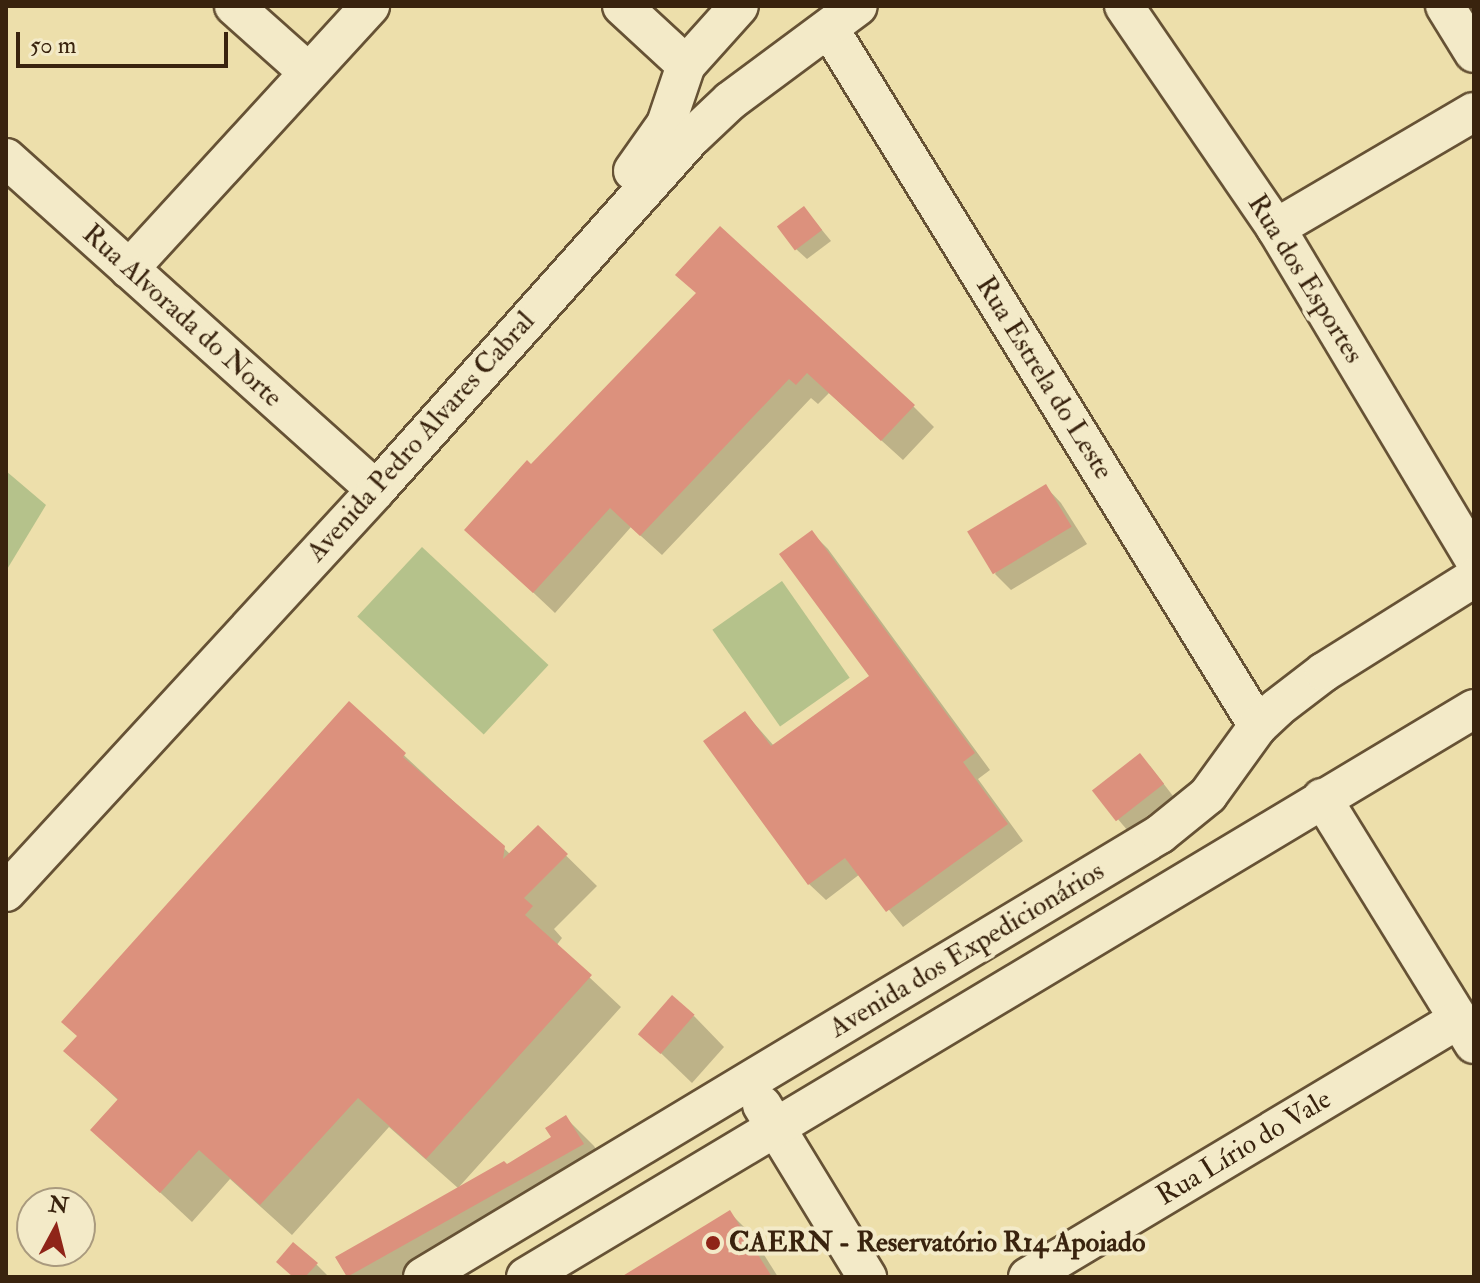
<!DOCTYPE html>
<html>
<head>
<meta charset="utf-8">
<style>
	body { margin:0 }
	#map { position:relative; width:1480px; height:1283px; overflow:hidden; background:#eddfab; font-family:"IM FELL Double Pica",serif }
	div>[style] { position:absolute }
	.green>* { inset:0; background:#b5c28b; transform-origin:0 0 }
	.shadow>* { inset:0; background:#0003 }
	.building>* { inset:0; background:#dc917d; transform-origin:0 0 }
	.roads { filter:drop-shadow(2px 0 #665235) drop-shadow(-2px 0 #665235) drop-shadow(0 2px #665235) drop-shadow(0 -2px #665235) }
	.minor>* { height:38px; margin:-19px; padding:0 19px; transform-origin:19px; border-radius:19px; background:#f3eac8 }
	.dots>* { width:22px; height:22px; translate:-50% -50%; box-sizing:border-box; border:4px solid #f3eac8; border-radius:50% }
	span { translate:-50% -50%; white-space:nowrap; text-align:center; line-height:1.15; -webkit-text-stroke:8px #f3eac8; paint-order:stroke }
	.street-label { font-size:28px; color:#39230e }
	.poi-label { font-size:28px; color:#39230e; font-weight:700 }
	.left { translate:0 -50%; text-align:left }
	.frame { position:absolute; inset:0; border:8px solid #39230e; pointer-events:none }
	.north { position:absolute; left:16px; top:1187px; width:80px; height:80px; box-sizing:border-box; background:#f3eac8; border:2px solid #a99a7e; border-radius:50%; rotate:7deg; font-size:22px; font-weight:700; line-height:32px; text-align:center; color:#39230e }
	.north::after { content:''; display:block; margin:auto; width:28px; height:36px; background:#8f2418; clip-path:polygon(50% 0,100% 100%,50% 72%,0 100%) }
	.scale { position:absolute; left:16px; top:32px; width:212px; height:36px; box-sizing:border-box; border:4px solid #39230e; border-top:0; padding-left:10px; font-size:24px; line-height:28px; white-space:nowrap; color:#39230e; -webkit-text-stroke:6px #f3eac8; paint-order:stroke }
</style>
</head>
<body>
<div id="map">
	<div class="green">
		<i style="clip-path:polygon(6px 471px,46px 505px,6px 571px)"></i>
		<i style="left:422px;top:547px;width:173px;height:95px;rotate:43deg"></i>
		<i style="left:782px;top:581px;width:118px;height:85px;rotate:55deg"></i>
	</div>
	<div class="shadow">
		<i style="clip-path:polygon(804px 208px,831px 241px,807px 259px,796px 249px)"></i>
		<i style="clip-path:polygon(697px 294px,913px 406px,934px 427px,903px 460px,829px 393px,818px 404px,811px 398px,662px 555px,631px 527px,555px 613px,488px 550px,531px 467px)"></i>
		<i style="clip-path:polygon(1045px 486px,1061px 503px,1087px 544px,1011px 590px,995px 574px)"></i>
		<i style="clip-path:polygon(812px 533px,828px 549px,990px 770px,978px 779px,1023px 841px,903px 927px,860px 874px,826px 900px,809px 884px,745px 713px,774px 746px,871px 677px)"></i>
		<i style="clip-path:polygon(349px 704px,511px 855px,538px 828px,597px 886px,554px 929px,562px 938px,556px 946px,621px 1007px,458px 1188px,389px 1127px,292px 1235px,230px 1179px,192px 1222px,93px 1130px,119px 1101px,66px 1051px)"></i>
		<i style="clip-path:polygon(1150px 766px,1173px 796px,1128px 831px,1094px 791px)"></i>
		<i style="clip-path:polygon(694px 1016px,724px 1047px,692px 1083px,640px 1033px)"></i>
		<i style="clip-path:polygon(566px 1118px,594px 1146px,611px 1173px,428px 1277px,349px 1277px,338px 1258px,507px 1166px,554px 1138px)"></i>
		<i style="clip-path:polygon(729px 1212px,751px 1234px,778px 1277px,625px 1277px)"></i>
		<i style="clip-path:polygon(316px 1264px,329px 1277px,293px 1277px)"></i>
	</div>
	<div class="building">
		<i style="left:804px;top:206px;width:30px;height:34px;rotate:53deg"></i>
		<i style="clip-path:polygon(720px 226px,915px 405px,881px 441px,807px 373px,796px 385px,789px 379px,640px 536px,610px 508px,533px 593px,464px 530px,527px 460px,531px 464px,696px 293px,675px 275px)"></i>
		<i style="left:1046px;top:484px;width:50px;height:92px;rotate:59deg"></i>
		<i style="clip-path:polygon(812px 530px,975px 753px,963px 762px,1008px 824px,886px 912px,845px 858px,808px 885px,703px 741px,745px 711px,771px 746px,869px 676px,779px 554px)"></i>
		<i style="clip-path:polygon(349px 701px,406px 753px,403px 757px,505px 846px,503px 859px,538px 825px,568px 854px,524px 898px,533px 906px,525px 915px,592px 975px,426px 1159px,358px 1098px,260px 1205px,199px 1150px,160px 1193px,90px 1130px,118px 1099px,63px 1051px,77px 1036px,61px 1022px)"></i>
		<i style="left:1140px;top:753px;width:39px;height:61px;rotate:52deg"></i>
		<i style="left:672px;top:995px;width:30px;height:52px;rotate:41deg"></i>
		<i style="clip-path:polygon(566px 1115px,584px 1144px,347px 1277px,335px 1257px,504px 1161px,507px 1164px,551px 1137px,545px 1128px)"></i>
		<i style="clip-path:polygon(730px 1210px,772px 1277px,621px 1277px)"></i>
		<i style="clip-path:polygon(293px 1242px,318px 1263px,305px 1277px,293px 1277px,276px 1262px)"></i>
	</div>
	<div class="roads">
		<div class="minor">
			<i style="left:234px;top:6px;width:99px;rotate:41.7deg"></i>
			<i style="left:622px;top:6px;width:87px;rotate:42.7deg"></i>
			<i style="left:1124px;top:6px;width:269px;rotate:55.6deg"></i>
			<i style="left:1276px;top:228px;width:386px;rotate:59.1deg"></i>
			<i style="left:1445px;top:6px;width:55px;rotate:58.3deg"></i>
			<i style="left:830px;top:30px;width:817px;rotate:58.41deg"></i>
			<i style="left:6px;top:158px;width:497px;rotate:41.9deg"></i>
			<i style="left:633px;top:171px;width:57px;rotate:-54.9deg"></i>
			<i style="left:666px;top:124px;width:62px;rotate:-71.3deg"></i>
			<i style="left:686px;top:65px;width:79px;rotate:-48.1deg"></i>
			<i style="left:1276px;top:228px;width:229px;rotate:-30.4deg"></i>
			<i style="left:129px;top:269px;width:357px;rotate:-47.5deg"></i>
			<i style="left:1322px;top:798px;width:289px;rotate:58.3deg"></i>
			<i style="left:6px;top:892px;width:546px;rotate:-47.37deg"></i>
			<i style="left:376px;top:490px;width:475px;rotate:-48.2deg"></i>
			<i style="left:693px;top:136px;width:51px;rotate:-43.4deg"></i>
			<i style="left:730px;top:101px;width:159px;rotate:-36.6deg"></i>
			<i style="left:762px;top:1105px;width:202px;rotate:58.6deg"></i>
			<i style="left:423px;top:1277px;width:860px;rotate:-31.01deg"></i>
			<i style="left:1160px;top:834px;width:62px;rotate:-39.1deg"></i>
			<i style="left:1208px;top:795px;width:85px;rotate:-54.1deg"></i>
			<i style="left:1258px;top:726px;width:26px;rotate:-43deg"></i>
			<i style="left:1277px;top:708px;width:59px;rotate:-37.5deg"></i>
			<i style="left:1324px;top:672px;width:177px;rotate:-32.1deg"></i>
			<i style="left:526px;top:1277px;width:1105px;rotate:-30.93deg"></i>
			<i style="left:1028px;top:1277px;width:502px;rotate:-30.91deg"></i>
		</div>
	</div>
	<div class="dots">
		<i style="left:713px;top:1243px;background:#8f2418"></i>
	</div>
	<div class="street-label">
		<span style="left:1305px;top:279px;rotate:58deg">Rua dos Esportes</span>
		<span style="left:182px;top:316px;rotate:42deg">Rua Alvorada do Norte</span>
		<span style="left:1044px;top:378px;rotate:58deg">Rua Estrela do Leste</span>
		<span style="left:421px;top:437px;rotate:-48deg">Avenida Pedro Alvares Cabral</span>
		<span style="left:967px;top:950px;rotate:-31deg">Avenida dos Expedicionários</span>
		<span style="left:1244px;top:1148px;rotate:-31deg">Rua Lírio do Vale</span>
	</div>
	<div class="poi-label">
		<span class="left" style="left:729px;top:1243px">CAERN - Reservatório R14 Apoiado</span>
	</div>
	<div class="frame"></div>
	<div class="north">N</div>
	<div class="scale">50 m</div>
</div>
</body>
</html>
